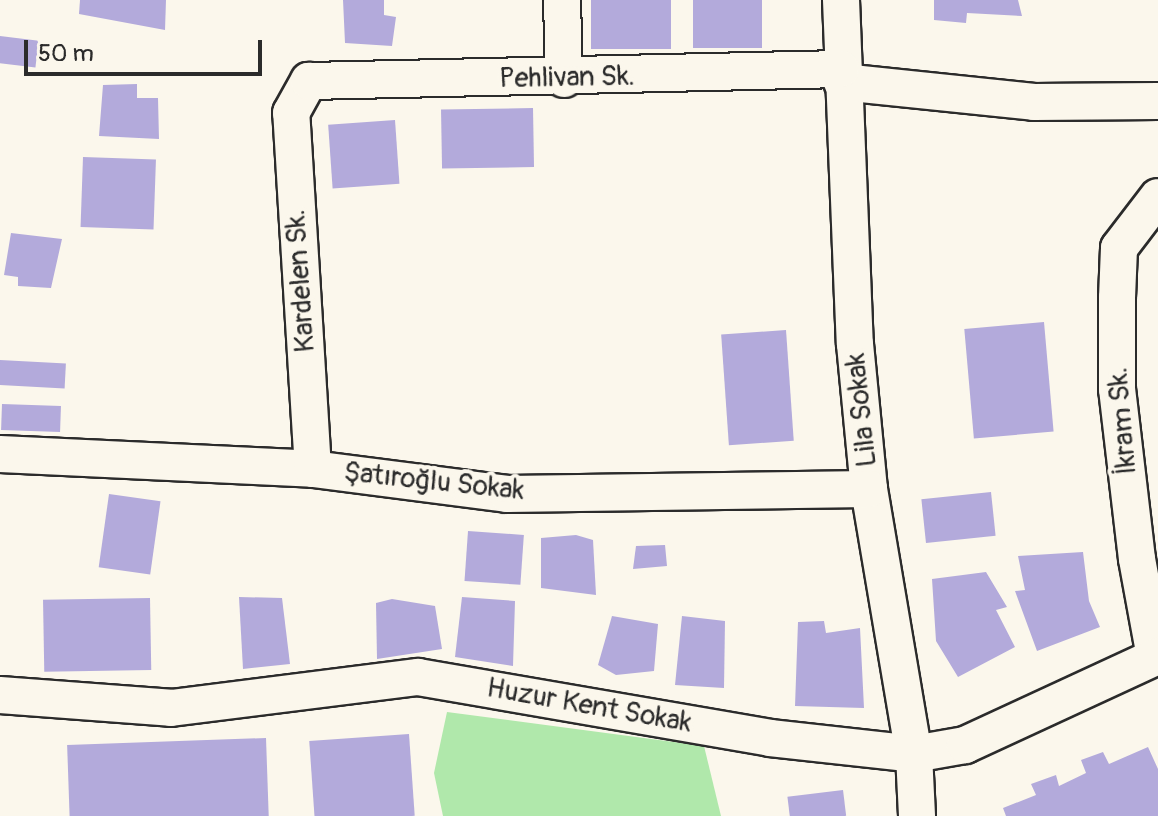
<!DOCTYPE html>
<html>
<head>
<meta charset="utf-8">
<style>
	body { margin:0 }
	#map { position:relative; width:1158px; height:816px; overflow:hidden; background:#fbf7ec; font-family:Pangolin,sans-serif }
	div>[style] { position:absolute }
	.green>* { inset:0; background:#b0e8ab }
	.building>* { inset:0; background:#b3aadb; transform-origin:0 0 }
	.roads { filter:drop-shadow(2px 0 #2b2b2b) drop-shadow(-2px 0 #2b2b2b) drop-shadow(0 2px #2b2b2b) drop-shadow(0 -2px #2b2b2b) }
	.minor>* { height:36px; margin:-18px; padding:0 18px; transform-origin:18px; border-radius:18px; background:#fbf7ec }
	span { translate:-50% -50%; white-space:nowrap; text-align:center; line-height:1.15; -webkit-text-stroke:8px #fbf7ec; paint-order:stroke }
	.street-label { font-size:28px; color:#2b2b2b }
	.scale { position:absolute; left:24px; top:40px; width:238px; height:36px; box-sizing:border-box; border:4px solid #2b2b2b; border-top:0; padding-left:10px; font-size:24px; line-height:28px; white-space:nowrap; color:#2b2b2b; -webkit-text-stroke:6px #fbf7ec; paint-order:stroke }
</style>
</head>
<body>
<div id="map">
	<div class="green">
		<i style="clip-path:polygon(447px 712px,704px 746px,721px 816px,443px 816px,434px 773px)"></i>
	</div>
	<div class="building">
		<i style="clip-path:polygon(80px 0,166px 0,165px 30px,79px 14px)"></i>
		<i style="clip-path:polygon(343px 0,384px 0,384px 15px,396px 17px,392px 46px,345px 43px)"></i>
		<i style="left:591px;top:0;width:80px;height:49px"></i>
		<i style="left:693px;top:0;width:69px;height:48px"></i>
		<i style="clip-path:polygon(934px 0,1018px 0,1022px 16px,967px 13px,966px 23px,934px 20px)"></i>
		<i style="left:0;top:36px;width:39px;height:27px;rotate:7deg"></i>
		<i style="clip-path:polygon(137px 84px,137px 98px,158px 98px,159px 139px,99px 136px,103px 85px)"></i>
		<i style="left:533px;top:108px;width:59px;height:92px;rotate:89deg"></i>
		<i style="left:395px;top:120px;width:64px;height:67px;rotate:86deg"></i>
		<i style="left:83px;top:157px;width:73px;height:70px;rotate:2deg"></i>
		<i style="clip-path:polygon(11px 233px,62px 239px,51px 288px,18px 286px,18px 277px,4px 275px)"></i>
		<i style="left:1044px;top:322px;width:110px;height:80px;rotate:85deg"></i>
		<i style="left:786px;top:330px;width:111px;height:65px;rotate:86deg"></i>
		<i style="left:0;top:360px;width:66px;height:25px;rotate:3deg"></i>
		<i style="left:2px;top:404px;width:59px;height:26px;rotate:2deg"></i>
		<i style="left:991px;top:492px;width:44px;height:70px;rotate:84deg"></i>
		<i style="left:109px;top:494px;width:52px;height:74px;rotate:8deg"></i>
		<i style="left:468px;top:531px;width:56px;height:50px;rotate:4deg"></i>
		<i style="clip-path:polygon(576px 535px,593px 540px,596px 595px,541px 588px,541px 538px)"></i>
		<i style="clip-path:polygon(665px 545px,667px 566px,633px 569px,636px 546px)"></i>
		<i style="clip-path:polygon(1083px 552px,1089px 601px,1100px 627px,1037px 651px,1015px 591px,1025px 590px,1018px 556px)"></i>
		<i style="clip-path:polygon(986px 572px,1007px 607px,996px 610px,1015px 647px,958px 677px,936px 641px,932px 579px)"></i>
		<i style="clip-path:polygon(239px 597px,282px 598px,290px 664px,243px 669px)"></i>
		<i style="clip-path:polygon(462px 597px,515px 601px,513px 666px,455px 657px)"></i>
		<i style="left:150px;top:598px;width:72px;height:107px;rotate:89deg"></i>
		<i style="clip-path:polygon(392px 599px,435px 606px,442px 649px,377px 659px,376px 603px)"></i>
		<i style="clip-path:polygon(612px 616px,658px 624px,654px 671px,616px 675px,598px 665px)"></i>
		<i style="clip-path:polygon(682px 616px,725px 621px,724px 688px,675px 685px)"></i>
		<i style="clip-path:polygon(824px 621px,826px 633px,860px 628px,864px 708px,795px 706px,798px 622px)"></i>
		<i style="left:409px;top:734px;width:82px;height:100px;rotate:86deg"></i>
		<i style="left:266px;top:738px;width:78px;height:199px;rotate:88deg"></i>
		<i style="clip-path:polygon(1148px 747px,1158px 769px,1158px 816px,1006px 816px,1003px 808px,1036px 795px,1031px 784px,1056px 775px,1059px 786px,1086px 773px,1081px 760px,1103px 752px,1109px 764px)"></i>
		<i style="left:843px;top:790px;width:26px;height:56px;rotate:83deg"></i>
	</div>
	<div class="roads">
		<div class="minor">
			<i style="left:562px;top:0;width:79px;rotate:88.5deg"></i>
			<i style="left:841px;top:0;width:344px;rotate:87.7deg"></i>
			<i style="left:855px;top:344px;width:146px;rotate:84.5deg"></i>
			<i style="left:869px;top:489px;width:269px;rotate:80.4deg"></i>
			<i style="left:914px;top:754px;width:62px;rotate:87.2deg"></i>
			<i style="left:842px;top:82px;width:193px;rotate:5.9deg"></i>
			<i style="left:1034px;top:102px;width:124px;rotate:-0.5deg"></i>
			<i style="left:0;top:454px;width:313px;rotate:2.7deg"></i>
			<i style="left:313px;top:469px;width:196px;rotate:7.3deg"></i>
			<i style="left:507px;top:494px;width:362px;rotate:-0.8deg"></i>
			<i style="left:313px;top:469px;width:357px;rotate:-93.5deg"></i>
			<i style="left:291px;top:113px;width:37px;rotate:-61deg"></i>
			<i style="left:309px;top:81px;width:532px;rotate:-1.29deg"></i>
			<i style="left:1155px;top:657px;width:100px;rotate:-100.4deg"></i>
			<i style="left:1137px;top:559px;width:171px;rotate:-96.7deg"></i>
			<i style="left:1117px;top:389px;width:91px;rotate:-90deg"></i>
			<i style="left:1117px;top:298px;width:50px;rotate:-87.7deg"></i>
			<i style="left:1119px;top:248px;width:64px;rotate:-52.6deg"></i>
			<i style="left:0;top:695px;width:171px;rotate:4.3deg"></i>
			<i style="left:171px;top:708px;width:249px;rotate:-7.2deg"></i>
			<i style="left:418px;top:677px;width:357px;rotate:9.8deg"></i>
			<i style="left:770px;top:738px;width:145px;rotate:6.3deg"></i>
			<i style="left:914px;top:754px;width:52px;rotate:-10deg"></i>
			<i style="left:965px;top:745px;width:213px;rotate:-24.8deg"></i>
		</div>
	</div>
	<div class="street-label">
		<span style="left:567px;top:78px;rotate:-1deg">Pehlivan Sk.</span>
		<span style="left:301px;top:281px;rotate:-94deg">Kardelen Sk.</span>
		<span style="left:862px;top:410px;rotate:-96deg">Lila Sokak</span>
		<span style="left:1123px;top:421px;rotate:-95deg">İkram Sk.</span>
		<span style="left:434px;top:482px;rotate:6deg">Şatıroğlu Sokak</span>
		<span style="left:589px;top:706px;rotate:10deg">Huzur Kent Sokak</span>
	</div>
	<div class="scale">50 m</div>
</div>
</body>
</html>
